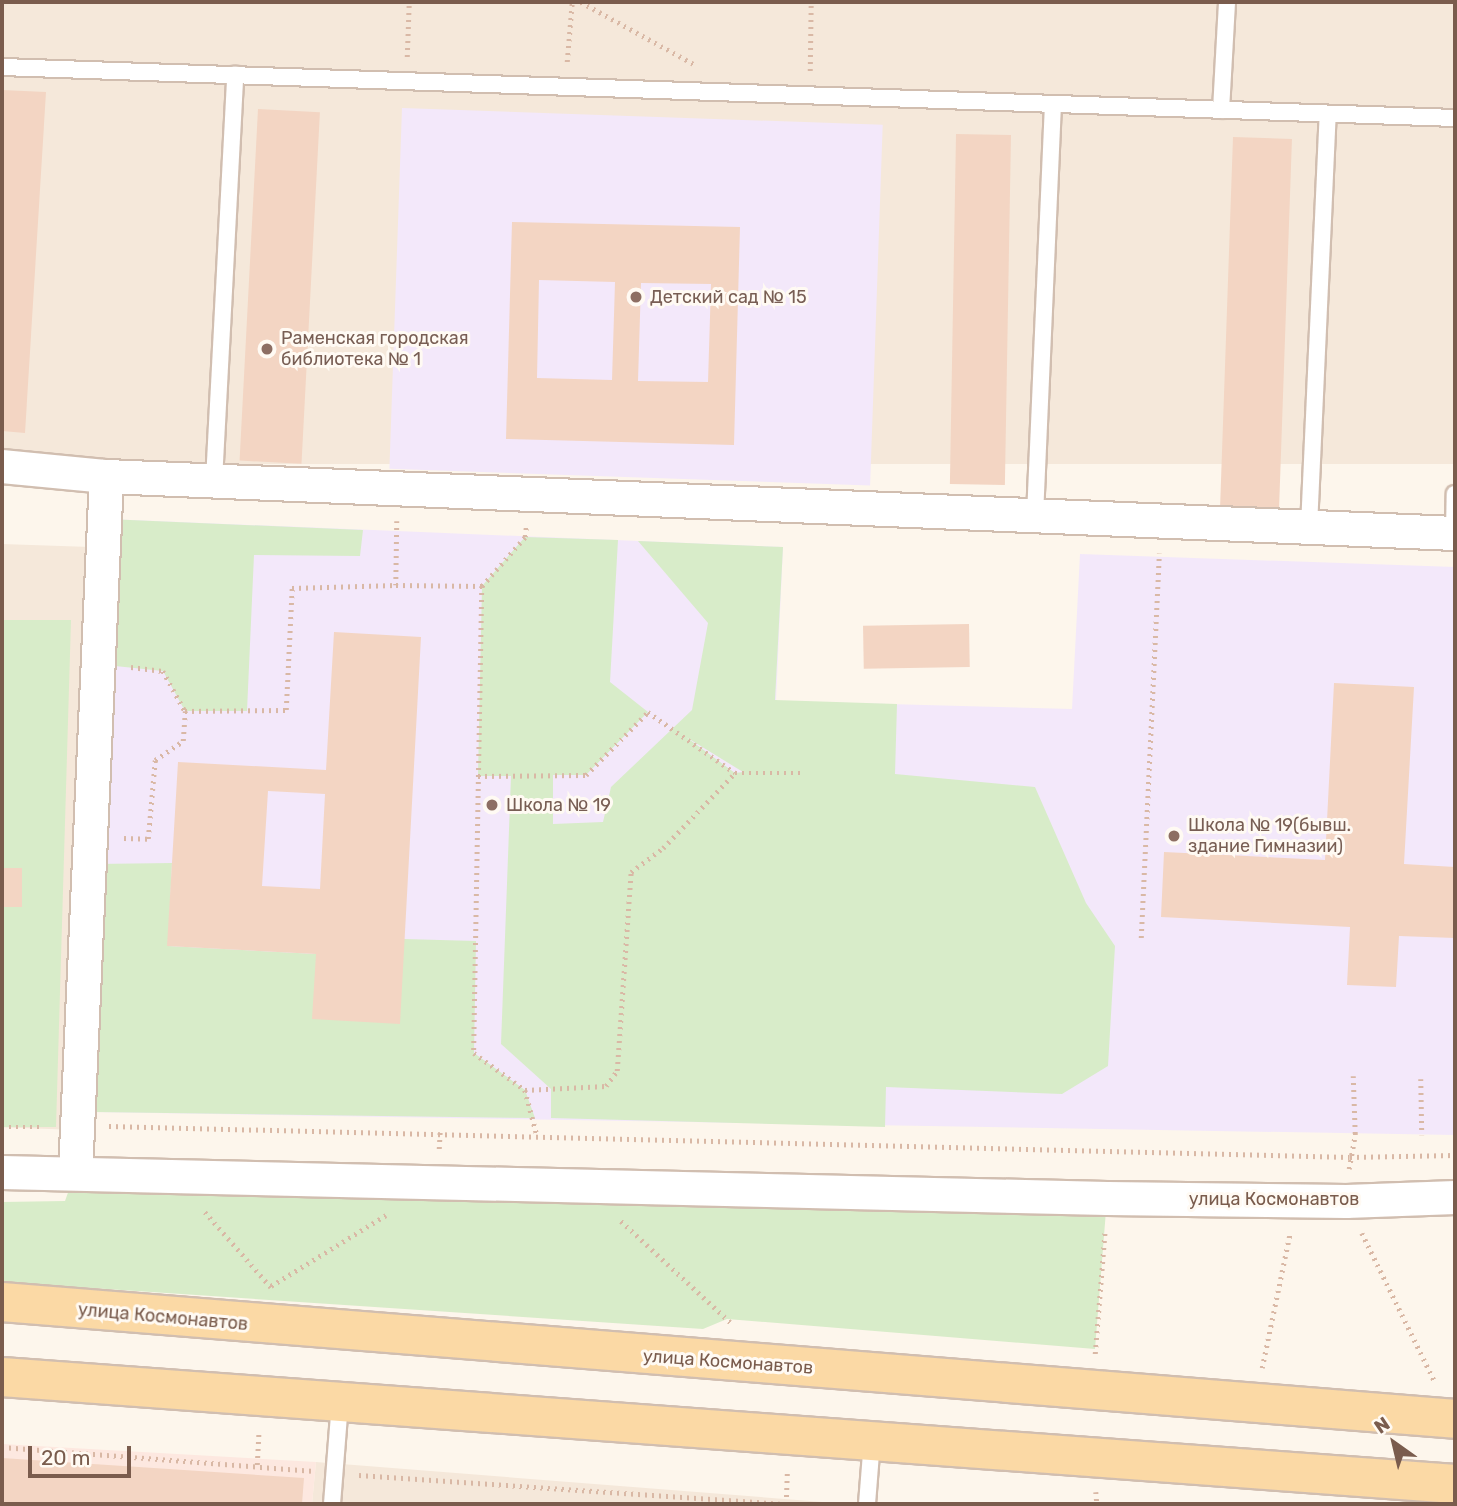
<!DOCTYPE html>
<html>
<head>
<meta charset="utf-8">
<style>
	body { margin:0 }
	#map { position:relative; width:1457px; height:1506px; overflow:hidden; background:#fdf6ec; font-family:Rubik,sans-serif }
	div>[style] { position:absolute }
	.residential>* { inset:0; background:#f5e8da; transform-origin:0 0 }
	.commercial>* { inset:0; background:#fde8e0 }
	.education>* { inset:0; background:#f3e8fa; transform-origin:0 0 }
	.green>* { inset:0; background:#d8ecc9 }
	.building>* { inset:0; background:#f3d5c3; transform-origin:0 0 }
	.path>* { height:4.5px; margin-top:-2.25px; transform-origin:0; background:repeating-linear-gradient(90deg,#d9b8a5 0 2px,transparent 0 7px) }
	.roads { filter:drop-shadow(2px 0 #d1beb0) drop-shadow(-2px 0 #d1beb0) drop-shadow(0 2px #d1beb0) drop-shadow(0 -2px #d1beb0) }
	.lane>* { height:16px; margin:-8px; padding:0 8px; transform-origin:8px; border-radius:8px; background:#fff }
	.street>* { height:33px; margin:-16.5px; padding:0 16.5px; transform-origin:16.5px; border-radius:16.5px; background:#fff }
	.primary>* { height:38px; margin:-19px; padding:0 19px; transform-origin:19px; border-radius:19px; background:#fbd9a5 }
	.dots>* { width:19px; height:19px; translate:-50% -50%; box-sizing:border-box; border:4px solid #fffaf3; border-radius:50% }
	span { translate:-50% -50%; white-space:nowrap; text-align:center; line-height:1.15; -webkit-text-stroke:6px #fffaf3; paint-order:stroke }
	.education-label { font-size:18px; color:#785e54 }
	.left { translate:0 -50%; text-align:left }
	.street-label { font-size:18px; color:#7a5c4d }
	.frame { position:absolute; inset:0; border:4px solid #7a5c4d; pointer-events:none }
	.north { position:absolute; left:1359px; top:1408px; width:70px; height:70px; -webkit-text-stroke:5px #fffaf3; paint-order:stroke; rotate:326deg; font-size:19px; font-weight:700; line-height:28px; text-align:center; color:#7a5c4d }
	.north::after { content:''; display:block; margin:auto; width:24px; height:32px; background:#7a5c4d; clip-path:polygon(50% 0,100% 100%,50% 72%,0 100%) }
	.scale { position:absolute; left:28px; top:1446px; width:103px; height:32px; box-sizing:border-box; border:4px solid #7a5c4d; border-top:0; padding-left:9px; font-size:21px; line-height:24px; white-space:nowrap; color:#7a5c4d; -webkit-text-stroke:5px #fffaf3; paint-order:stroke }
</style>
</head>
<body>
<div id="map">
	<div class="residential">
		<i style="left:2px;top:2px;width:1453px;height:462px"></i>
		<i style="left:2px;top:544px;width:96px;height:583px;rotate:2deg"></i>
		<i style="clip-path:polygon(316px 1462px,848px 1504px,312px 1504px)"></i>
	</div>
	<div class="commercial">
		<i style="clip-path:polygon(2px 1444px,316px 1462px,312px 1504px,2px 1504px)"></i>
	</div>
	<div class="education">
		<i style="left:402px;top:108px;width:481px;height:361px;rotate:2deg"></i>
		<i style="clip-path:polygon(107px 519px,783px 547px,776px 701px,1072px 709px,1080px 554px,1455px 567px,1455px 1135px,94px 1112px)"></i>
	</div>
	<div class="green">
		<i style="clip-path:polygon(107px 519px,363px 530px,360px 556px,254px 555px,247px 711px,185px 711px,163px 671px,96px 664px)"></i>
		<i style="clip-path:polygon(evenodd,525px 537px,618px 540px,610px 682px,648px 712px,586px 775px,553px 775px,553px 824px,603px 822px,611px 787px,692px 710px,708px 623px,638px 541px,783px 547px,775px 700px,897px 704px,895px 774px,1035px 787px,1086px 903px,1115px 946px,1108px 1066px,1062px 1094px,886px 1087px,885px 1127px,551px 1118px,551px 1089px,501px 1044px,511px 776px,478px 776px,482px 586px,525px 537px,686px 737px,743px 772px,735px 773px,686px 737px)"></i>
		<i style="clip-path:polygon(2px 620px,71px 620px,56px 1127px,2px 1127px)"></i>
		<i style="clip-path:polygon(172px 863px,168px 946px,316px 954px,404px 939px,476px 941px,474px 1053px,525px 1090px,535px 1118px,94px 1112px,95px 864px)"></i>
		<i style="clip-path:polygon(75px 1173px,1107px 1198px,1095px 1349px,727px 1319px,703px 1329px,2px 1282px,2px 1202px,65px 1201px)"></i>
	</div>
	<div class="building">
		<i style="clip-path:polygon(2px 90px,46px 92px,25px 433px,2px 431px)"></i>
		<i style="left:258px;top:109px;width:62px;height:352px;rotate:3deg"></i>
		<i style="left:956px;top:134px;width:55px;height:350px;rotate:1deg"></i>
		<i style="left:1233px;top:137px;width:59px;height:373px;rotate:2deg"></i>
		<i style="clip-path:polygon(evenodd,512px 222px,740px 227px,734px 445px,506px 439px,512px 222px,539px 280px,615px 282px,612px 380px,537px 378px,539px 280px,512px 222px,641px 283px,711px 284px,708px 382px,638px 381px,641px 283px)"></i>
		<i style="left:969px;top:624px;width:43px;height:106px;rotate:89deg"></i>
		<i style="clip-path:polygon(evenodd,334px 632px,421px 637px,400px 1024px,312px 1019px,316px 954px,167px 946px,178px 762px,326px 770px,334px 632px,268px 791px,325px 794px,320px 889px,262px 886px,268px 791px)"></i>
		<i style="clip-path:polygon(1334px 683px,1414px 687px,1404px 864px,1455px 867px,1455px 938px,1399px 936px,1396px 987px,1347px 985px,1350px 927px,1161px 917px,1164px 852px,1325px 860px)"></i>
		<i style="left:2px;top:868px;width:20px;height:39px"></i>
		<i style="clip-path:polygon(2px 1458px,304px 1478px,302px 1504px,2px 1504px)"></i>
	</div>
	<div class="path">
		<i style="left:581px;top:2px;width:129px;rotate:28.8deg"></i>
		<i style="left:407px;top:57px;width:55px;rotate:-87.9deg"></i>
		<i style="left:567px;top:62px;width:60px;rotate:-85.2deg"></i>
		<i style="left:810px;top:71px;width:69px;rotate:-89.2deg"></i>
		<i style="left:397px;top:521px;width:64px;rotate:90.9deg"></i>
		<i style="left:396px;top:585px;width:86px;rotate:0.7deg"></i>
		<i style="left:482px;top:586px;width:467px;rotate:91deg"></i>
		<i style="left:474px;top:1053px;width:63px;rotate:36deg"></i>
		<i style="left:525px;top:1090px;width:47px;rotate:75.1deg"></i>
		<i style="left:482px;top:586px;width:65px;rotate:-48.7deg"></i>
		<i style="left:525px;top:537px;width:10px;rotate:-84deg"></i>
		<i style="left:131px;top:667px;width:32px;rotate:7deg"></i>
		<i style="left:163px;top:671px;width:46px;rotate:61.2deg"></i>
		<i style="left:185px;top:711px;width:101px;rotate:-0.6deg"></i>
		<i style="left:286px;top:710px;width:122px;rotate:-87.2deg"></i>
		<i style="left:292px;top:588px;width:104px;rotate:-1.7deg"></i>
		<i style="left:478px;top:776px;width:108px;rotate:-0.5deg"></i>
		<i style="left:586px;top:775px;width:88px;rotate:-45.5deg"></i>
		<i style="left:648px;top:712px;width:106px;rotate:35deg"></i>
		<i style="left:124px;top:838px;width:24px;rotate:2deg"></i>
		<i style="left:148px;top:839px;width:79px;rotate:-84.9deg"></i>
		<i style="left:155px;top:760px;width:34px;rotate:-34deg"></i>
		<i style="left:183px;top:741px;width:30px;rotate:-86deg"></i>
		<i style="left:1141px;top:938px;width:385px;rotate:-87.3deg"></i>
		<i style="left:1421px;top:1079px;width:56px;rotate:89deg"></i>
		<i style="left:525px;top:1090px;width:81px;rotate:-2.8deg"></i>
		<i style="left:606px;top:1086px;width:19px;rotate:-54deg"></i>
		<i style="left:617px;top:1071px;width:199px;rotate:-86deg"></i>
		<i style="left:631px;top:872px;width:40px;rotate:-37deg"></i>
		<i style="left:663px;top:848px;width:104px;rotate:-46.2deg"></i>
		<i style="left:735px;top:773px;width:67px"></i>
		<i style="left:109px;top:1126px;width:1241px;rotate:1.43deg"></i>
		<i style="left:1350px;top:1157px;width:105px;rotate:-1.1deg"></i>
		<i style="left:2px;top:1127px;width:42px"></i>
		<i style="left:439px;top:1149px;width:17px;rotate:-87deg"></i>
		<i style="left:1349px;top:1169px;width:36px;rotate:-80deg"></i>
		<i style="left:1355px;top:1134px;width:58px;rotate:-92deg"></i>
		<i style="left:205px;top:1212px;width:100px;rotate:48.7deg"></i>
		<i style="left:621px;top:1221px;width:149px;rotate:42.8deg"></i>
		<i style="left:1362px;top:1233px;width:166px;rotate:63.9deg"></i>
		<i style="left:271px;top:1286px;width:135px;rotate:-31.7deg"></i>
		<i style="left:1095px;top:1354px;width:124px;rotate:-85.4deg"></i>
		<i style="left:1262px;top:1368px;width:138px;rotate:-78.3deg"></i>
		<i style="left:2px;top:1447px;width:310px;rotate:4.4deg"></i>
		<i style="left:257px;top:1465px;width:34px;rotate:-87deg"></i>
		<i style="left:359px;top:1475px;width:422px;rotate:3.9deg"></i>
		<i style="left:1096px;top:1492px;width:12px;rotate:85deg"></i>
		<i style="left:786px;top:1504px;width:32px;rotate:-88deg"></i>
	</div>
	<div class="roads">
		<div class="lane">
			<i style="left:2px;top:67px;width:1454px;rotate:2.01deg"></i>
			<i style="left:1221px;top:110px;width:108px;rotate:-86.8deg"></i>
			<i style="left:214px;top:481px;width:407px;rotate:-87deg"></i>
			<i style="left:1035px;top:516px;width:412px;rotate:-87.5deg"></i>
			<i style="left:1309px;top:527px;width:413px;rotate:-87.4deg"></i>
			<i style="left:1454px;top:533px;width:39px;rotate:-89deg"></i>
			<i style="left:332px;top:1504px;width:102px;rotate:-85.5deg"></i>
			<i style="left:867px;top:1504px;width:63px;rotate:-85.5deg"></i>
		</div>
		<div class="street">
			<i style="left:2px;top:466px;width:104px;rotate:5.5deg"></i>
			<i style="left:106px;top:476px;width:1350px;rotate:2.42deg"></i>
			<i style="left:2px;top:1172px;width:1105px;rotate:1.35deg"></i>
			<i style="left:1107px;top:1198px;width:239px;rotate:0.7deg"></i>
			<i style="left:1346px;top:1201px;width:109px;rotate:-2.1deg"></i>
			<i style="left:75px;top:1173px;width:698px;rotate:-87.45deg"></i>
		</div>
		<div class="primary">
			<i style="left:2px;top:1302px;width:1458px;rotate:4.6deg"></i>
			<i style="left:2px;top:1377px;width:1457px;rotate:4.21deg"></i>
		</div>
	</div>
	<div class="dots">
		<i style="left:636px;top:297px;background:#8d6e63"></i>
		<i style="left:267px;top:349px;background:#8d6e63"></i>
		<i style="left:492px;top:805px;background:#8d6e63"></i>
		<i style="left:1174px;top:836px;background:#8d6e63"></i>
	</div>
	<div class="education-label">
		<span class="left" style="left:650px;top:297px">Детский сад № 15</span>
		<span class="left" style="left:281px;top:349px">Раменская городская<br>библиотека № 1</span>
		<span class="left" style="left:506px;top:805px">Школа № 19</span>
		<span class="left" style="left:1188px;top:836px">Школа № 19(бывш.<br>здание Гимназии)</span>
	</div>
	<div class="street-label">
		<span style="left:1274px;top:1199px">улица Космонавтов</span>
		<span style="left:163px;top:1317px;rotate:5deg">улица Космонавтов</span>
		<span style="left:728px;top:1362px;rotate:4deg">улица Космонавтов</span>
	</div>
	<div class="frame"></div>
	<div class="north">N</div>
	<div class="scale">20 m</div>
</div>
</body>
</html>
